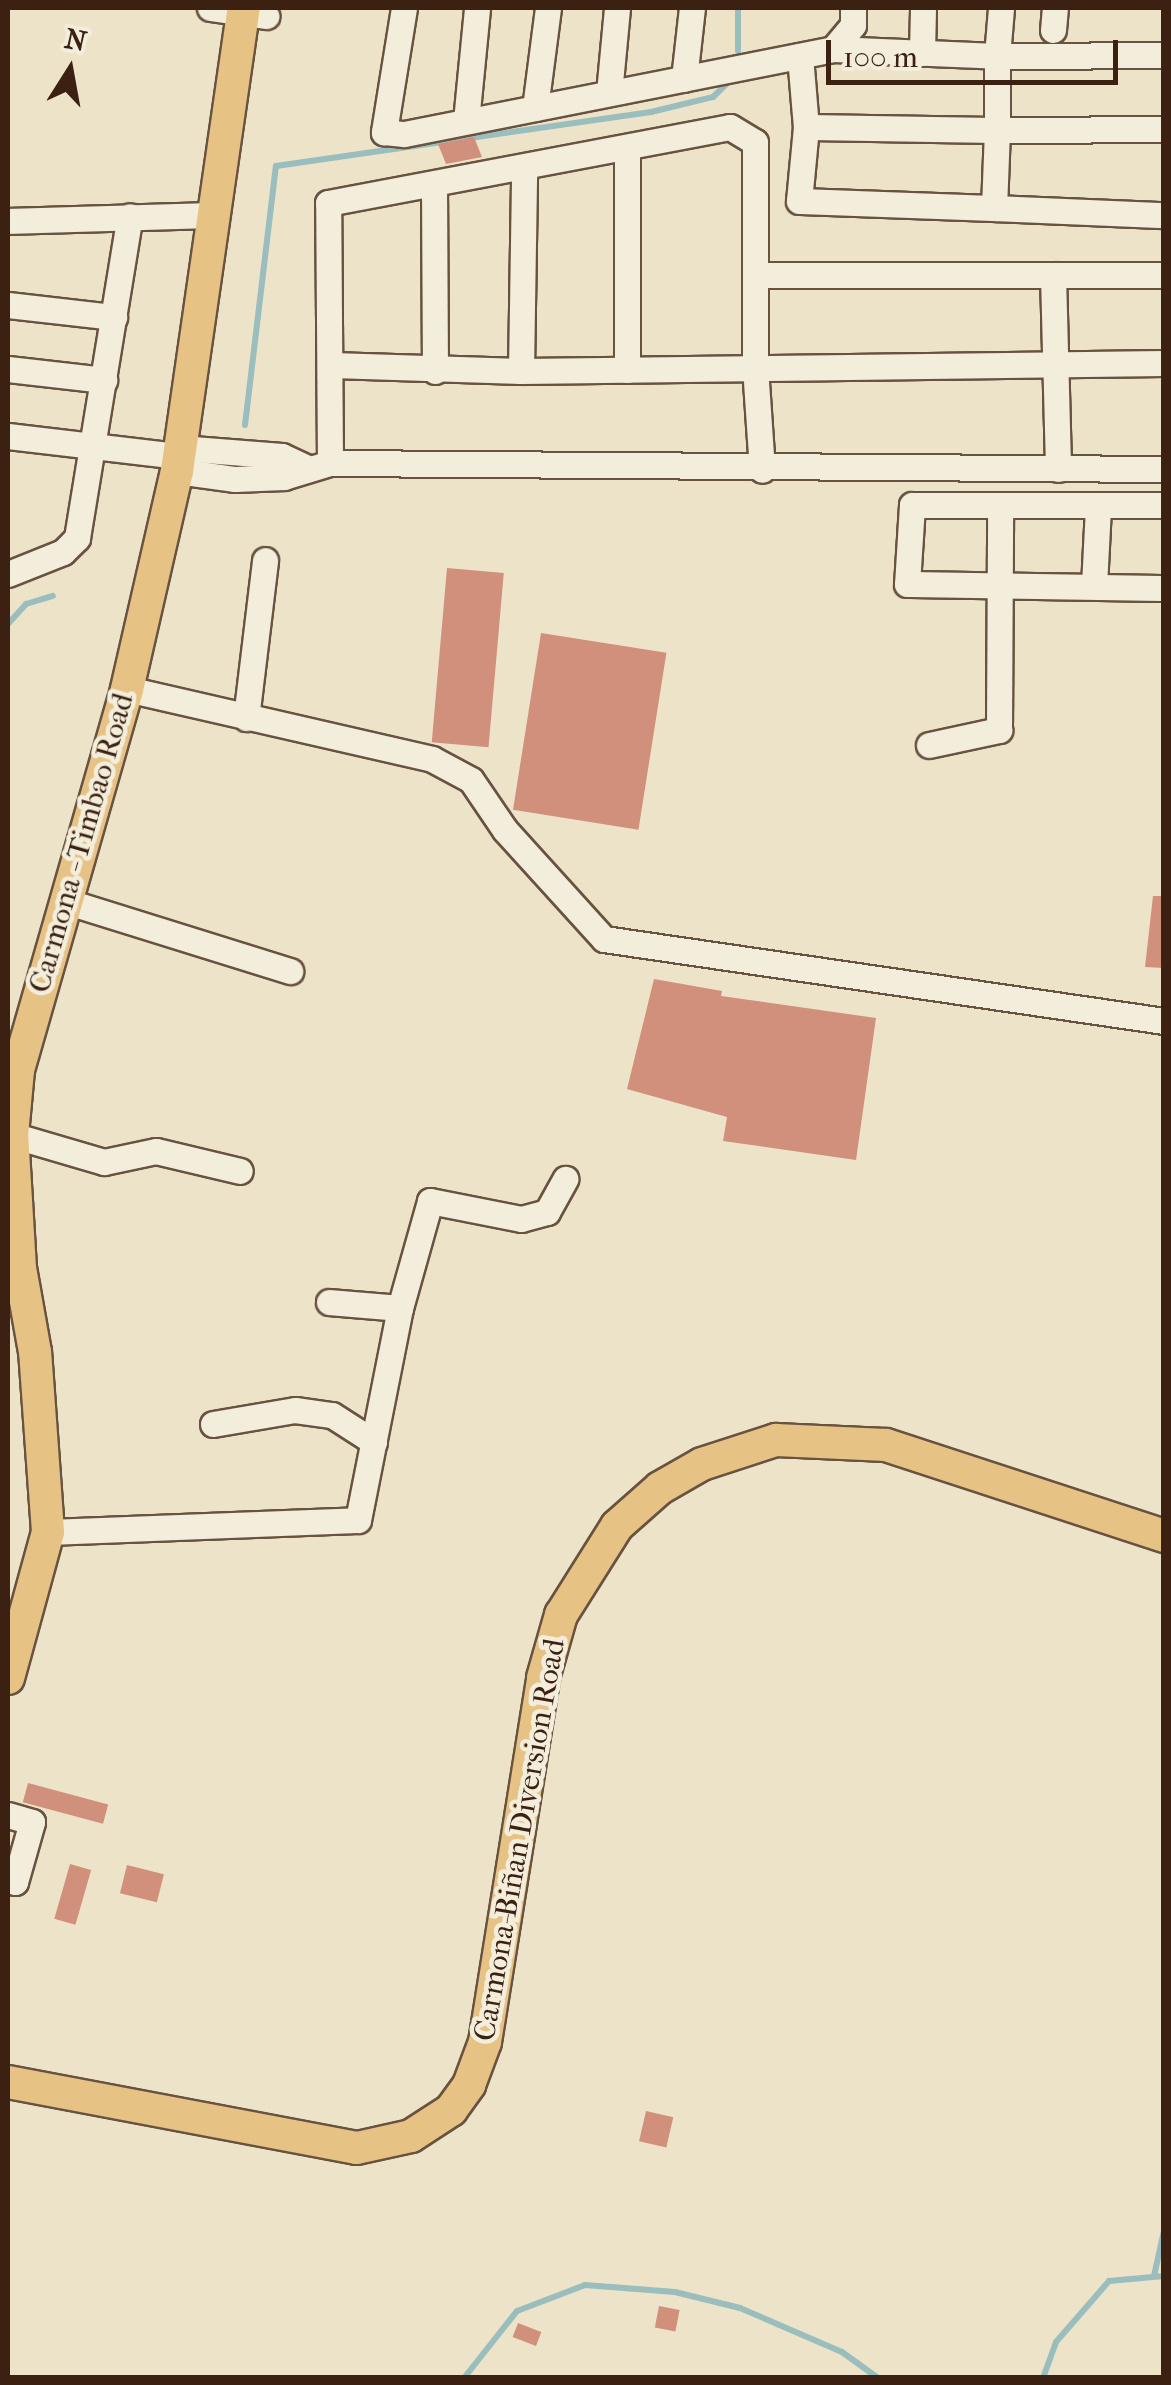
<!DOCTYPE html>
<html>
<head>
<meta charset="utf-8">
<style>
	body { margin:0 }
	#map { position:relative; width:1171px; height:2385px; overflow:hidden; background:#ece3c8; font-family:"IM FELL French Canon",serif }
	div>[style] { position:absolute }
	.stream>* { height:6px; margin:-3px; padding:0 3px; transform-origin:3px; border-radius:3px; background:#9abdbd }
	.building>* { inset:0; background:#d1907b; transform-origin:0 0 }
	.roads { filter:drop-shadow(2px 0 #685240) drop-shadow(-2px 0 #685240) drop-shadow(0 2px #685240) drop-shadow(0 -2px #685240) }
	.minor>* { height:25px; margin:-12.5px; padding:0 12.5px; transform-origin:12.5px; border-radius:12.5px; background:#f3eddb }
	.major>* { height:32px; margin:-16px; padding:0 16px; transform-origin:16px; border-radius:16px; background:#e6c284 }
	span { translate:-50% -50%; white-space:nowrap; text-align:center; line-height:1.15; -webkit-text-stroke:9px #f3eddb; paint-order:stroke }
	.street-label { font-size:30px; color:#3c2112 }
	.frame { position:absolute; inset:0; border:10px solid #3c2112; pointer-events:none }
	.north { position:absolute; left:20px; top:20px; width:100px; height:100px; -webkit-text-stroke:8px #f3eddb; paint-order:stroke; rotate:11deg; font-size:28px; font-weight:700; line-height:40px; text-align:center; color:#3c2112 }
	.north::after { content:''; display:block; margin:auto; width:35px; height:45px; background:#3c2112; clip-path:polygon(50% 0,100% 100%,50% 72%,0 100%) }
	.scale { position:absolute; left:826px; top:40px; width:292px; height:45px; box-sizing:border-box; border:5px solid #3c2112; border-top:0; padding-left:12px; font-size:30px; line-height:35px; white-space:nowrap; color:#3c2112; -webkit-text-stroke:8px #f3eddb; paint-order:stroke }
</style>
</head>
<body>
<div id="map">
	<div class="stream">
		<i style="left:738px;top:8px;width:43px;rotate:90deg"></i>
		<i style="left:245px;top:425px;width:261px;rotate:-83.2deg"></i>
		<i style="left:276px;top:166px;width:379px;rotate:-8.2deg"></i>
		<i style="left:651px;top:112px;width:64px;rotate:-13.6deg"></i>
		<i style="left:713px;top:97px;width:29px;rotate:-44deg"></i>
		<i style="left:8px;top:624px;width:27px;rotate:-48deg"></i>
		<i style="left:26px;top:604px;width:28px;rotate:-17deg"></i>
		<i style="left:1154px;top:2276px;width:46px;rotate:-77.5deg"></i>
		<i style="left:464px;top:2378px;width:85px;rotate:-51.7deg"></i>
		<i style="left:517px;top:2311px;width:73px;rotate:-20.9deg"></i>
		<i style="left:585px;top:2285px;width:90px;rotate:4.4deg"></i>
		<i style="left:675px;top:2292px;width:67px;rotate:13.8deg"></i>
		<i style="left:740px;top:2308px;width:111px;rotate:23.3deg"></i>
		<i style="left:842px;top:2352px;width:44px;rotate:35.8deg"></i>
		<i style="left:1043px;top:2378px;width:38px;rotate:-70deg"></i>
		<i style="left:1056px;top:2342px;width:81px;rotate:-49deg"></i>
		<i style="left:1109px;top:2281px;width:55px;rotate:-5.2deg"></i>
	</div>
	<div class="building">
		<i style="clip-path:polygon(474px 137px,482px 157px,446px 164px,438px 144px)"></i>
		<i style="left:447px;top:568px;width:57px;height:175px;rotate:5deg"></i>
		<i style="left:541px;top:633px;width:127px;height:179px;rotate:9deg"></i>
		<i style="clip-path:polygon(1153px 896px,1164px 896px,1164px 968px,1145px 967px)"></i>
		<i style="clip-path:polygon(654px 979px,722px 991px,721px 996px,876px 1018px,856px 1160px,723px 1141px,727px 1117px,627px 1089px)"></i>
		<i style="left:28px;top:1783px;width:83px;height:20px;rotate:15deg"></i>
		<i style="left:70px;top:1864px;width:22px;height:57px;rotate:16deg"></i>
		<i style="left:127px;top:1865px;width:38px;height:29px;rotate:14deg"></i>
		<i style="left:646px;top:2111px;width:28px;height:31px;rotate:13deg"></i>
		<i style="left:659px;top:2306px;width:21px;height:22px;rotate:11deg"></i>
		<i style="left:518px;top:2323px;width:25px;height:15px;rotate:21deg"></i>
	</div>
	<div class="roads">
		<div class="minor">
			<i style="left:210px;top:8px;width:57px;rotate:8.1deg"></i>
			<i style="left:404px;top:8px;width:126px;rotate:99.2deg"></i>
			<i style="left:384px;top:132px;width:20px;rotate:6deg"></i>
			<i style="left:404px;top:134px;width:437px;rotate:-11.2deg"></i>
			<i style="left:833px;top:49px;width:31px;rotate:-50deg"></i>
			<i style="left:853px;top:25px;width:17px;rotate:-90deg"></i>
			<i style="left:1053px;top:30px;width:22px;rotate:-85deg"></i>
			<i style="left:833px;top:49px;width:164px;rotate:2.4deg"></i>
			<i style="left:997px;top:56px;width:48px;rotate:-85.2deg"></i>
			<i style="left:922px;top:53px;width:45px;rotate:-88.7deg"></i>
			<i style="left:800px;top:56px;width:71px;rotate:85.2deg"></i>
			<i style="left:806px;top:127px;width:191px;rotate:0.9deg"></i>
			<i style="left:997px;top:130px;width:74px;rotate:-90deg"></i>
			<i style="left:997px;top:56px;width:167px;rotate:-0.3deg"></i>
			<i style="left:684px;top:79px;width:71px;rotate:-83.6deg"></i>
			<i style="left:609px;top:93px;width:85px;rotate:-84.6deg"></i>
			<i style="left:535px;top:108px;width:101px;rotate:-82.6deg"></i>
			<i style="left:466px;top:121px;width:114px;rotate:-84.4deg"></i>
			<i style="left:806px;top:127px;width:74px;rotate:95.4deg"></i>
			<i style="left:799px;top:201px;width:195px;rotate:2.1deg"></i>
			<i style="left:994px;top:208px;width:78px;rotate:-87.8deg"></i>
			<i style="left:997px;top:130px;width:167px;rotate:-0.3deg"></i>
			<i style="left:627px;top:148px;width:222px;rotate:90deg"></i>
			<i style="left:434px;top:184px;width:187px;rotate:89.7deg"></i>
			<i style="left:994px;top:208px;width:170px;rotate:2.4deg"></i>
			<i style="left:8px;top:221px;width:208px;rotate:-1.7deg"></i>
			<i style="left:757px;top:275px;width:407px"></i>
			<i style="left:1053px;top:275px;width:194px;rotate:88.5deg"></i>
			<i style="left:8px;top:305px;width:107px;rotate:6.5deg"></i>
			<i style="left:332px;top:365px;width:189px;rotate:1.8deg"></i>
			<i style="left:521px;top:371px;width:643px;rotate:-0.71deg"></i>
			<i style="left:8px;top:369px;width:97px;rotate:6.5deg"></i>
			<i style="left:521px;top:371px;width:202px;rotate:-89.1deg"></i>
			<i style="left:8px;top:436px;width:172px;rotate:6.7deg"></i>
			<i style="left:180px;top:448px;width:102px;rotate:4.5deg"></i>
			<i style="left:282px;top:456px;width:26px;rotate:25deg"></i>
			<i style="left:330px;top:463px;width:260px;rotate:-90.4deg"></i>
			<i style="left:328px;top:203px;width:409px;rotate:-10.7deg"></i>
			<i style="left:730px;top:127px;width:29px;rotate:31deg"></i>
			<i style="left:755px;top:142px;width:225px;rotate:90deg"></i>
			<i style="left:755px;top:367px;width:103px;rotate:86.1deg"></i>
			<i style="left:177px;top:471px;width:59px;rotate:7.9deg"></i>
			<i style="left:235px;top:479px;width:49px;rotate:-2.3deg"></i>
			<i style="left:284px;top:477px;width:48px;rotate:-16.9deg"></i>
			<i style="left:330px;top:463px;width:834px;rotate:0.41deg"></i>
			<i style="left:1164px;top:505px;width:252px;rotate:180deg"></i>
			<i style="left:912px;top:505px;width:79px;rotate:93.6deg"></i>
			<i style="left:907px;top:584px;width:257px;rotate:0.9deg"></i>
			<i style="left:8px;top:574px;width:59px;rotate:-21.8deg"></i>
			<i style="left:63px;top:552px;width:20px;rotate:-45deg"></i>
			<i style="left:77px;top:538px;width:326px;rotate:-80.7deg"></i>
			<i style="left:1094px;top:586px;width:80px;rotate:-87.1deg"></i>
			<i style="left:127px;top:689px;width:313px;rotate:12.9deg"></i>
			<i style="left:432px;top:759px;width:44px;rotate:28.3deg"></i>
			<i style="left:471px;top:780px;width:60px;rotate:55.8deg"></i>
			<i style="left:505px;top:830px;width:147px;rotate:47.8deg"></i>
			<i style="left:604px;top:939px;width:566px;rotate:8.33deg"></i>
			<i style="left:246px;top:718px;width:159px;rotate:-83.1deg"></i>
			<i style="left:929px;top:745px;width:72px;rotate:-12.1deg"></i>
			<i style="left:999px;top:730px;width:224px;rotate:-89.7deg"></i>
			<i style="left:65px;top:901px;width:236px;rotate:17.3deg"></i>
			<i style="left:12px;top:1135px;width:96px;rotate:16.4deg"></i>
			<i style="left:104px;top:1162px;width:53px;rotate:-11.9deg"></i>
			<i style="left:156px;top:1151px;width:86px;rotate:13.4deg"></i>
			<i style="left:329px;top:1302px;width:71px;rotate:4.8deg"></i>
			<i style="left:213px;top:1424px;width:83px;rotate:-9.7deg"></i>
			<i style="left:295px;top:1410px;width:37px;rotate:8deg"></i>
			<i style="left:332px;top:1415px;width:50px;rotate:32.7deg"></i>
			<i style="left:48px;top:1532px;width:310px;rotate:-2.2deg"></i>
			<i style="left:358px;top:1520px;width:216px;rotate:-78.8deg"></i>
			<i style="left:400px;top:1308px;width:111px;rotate:-74.3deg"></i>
			<i style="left:430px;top:1201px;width:93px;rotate:11.2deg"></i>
			<i style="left:521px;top:1219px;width:27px;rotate:-15deg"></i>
			<i style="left:547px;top:1212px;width:38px;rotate:-61deg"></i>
			<i style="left:8px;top:1815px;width:25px;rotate:16deg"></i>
			<i style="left:32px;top:1822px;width:62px;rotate:105.8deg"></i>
			<i style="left:15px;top:1882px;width:7px;rotate:-164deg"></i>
		</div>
		<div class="major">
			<i style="left:8px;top:1678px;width:151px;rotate:-74.7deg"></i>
			<i style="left:48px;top:1532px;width:180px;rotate:-94.1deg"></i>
			<i style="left:35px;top:1352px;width:85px;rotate:-100.1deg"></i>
			<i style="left:20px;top:1268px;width:133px;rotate:-93.4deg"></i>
			<i style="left:12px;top:1135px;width:65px;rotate:-84.7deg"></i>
			<i style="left:18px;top:1070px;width:396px;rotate:-74deg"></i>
			<i style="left:127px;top:689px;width:224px;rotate:-77.1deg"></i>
			<i style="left:177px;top:471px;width:468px;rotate:-81.8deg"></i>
			<i style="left:8px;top:2082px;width:355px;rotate:10.7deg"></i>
			<i style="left:357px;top:2148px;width:55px;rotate:-12.5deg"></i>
			<i style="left:411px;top:2136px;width:48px;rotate:-33deg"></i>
			<i style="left:451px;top:2110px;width:31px;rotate:-54deg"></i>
			<i style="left:469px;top:2085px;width:46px;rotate:-69.6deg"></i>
			<i style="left:485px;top:2042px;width:369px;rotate:-80.9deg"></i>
			<i style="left:543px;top:1678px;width:66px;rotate:-74.1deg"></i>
			<i style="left:561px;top:1615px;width:105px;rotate:-57.8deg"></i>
			<i style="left:617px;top:1526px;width:57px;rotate:-41.5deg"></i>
			<i style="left:660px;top:1488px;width:48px;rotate:-29.7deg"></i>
			<i style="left:702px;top:1464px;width:78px;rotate:-18deg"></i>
			<i style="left:776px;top:1440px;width:110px;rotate:2.6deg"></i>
			<i style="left:886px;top:1445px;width:293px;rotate:18.1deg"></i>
		</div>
	</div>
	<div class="street-label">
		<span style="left:82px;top:843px;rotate:-74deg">Carmona - Timbao Road</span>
		<span style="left:520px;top:1840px;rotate:-80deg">Carmona-Biñan Diversion Road</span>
	</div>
	<div class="frame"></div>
	<div class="north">N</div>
	<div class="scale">100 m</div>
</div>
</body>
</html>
